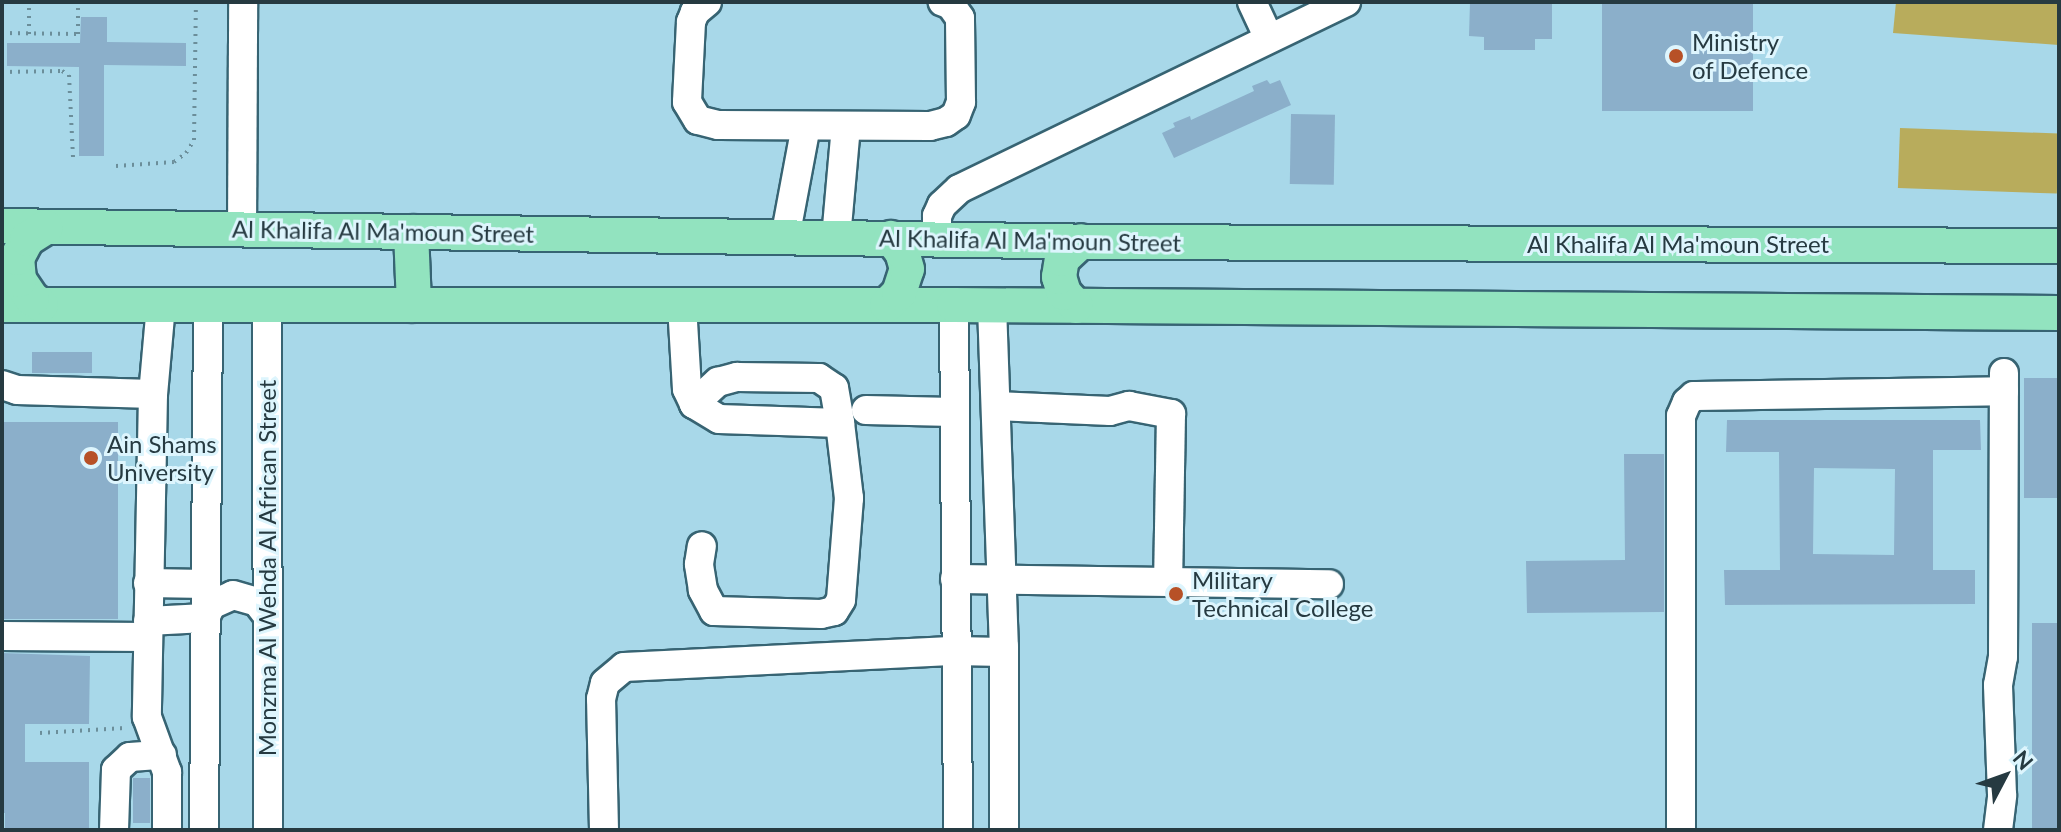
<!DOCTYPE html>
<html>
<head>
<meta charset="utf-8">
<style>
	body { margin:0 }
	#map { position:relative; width:2061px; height:832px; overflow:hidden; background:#a8d8e9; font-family:Lato,sans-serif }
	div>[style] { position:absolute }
	.green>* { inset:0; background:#b8ac5c; transform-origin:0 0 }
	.building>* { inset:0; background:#8bafca; transform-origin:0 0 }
	.path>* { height:4px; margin-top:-2px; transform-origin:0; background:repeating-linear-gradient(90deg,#6b8e9a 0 2px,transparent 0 8px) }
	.roads { filter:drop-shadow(2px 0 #376473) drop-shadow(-2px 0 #376473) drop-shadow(0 2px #376473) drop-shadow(0 -2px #376473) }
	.minor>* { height:28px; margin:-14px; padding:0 14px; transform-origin:14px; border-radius:14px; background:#fff }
	.major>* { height:34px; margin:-17px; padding:0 17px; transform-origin:17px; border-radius:17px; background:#92e3bf }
	.dots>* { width:22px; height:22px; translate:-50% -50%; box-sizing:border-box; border:4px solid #ddf5fd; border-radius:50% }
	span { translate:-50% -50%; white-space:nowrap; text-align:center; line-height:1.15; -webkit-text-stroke:6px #ddf5fd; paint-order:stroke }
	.poi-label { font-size:24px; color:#263a41 }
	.left { translate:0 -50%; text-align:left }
	.street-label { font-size:24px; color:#263a41 }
	.frame { position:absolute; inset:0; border:4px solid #263a41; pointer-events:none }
	.north { position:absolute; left:1965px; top:736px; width:80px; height:80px; -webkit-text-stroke:6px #ddf5fd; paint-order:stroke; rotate:49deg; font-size:22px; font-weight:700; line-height:32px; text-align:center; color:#263a41 }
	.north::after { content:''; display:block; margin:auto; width:28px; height:36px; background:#263a41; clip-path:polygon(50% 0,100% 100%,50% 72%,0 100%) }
</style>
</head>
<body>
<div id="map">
	<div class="green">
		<i style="clip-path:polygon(1896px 2px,2059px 2px,2059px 45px,1893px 33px)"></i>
		<i style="left:1900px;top:128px;width:159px;height:60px;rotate:2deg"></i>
	</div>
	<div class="building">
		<i style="clip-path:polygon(1470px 2px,1552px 2px,1552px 39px,1535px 39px,1535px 50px,1484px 50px,1484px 37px,1469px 36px)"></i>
		<i style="left:1602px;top:2px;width:151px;height:109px"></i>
		<i style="clip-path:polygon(81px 17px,107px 17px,107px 42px,186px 43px,186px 66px,104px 65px,104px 156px,79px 156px,79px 67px,7px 66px,7px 43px,80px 43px)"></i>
		<i style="clip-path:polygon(1267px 80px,1270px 84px,1280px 80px,1291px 105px,1174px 158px,1162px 133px,1175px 127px,1173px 123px,1190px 116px,1191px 120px,1254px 91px,1252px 86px)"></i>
		<i style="left:1291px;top:114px;width:44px;height:70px;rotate:1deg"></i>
		<i style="left:32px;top:352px;width:60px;height:21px"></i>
		<i style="left:2024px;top:378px;width:33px;height:120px"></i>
		<i style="clip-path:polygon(evenodd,1727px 420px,1980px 420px,1981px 450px,1933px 450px,1933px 570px,1975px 570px,1975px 604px,1725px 605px,1724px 570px,1780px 570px,1779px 452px,1726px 452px,1727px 420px,1814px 468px,1895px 469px,1894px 555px,1813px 554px,1814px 468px)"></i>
		<i style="left:2px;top:422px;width:116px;height:197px"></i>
		<i style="clip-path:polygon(1624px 454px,1664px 454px,1664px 612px,1527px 613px,1526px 561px,1625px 560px)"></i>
		<i style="left:2032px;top:623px;width:27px;height:207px"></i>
		<i style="clip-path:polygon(2px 653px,90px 656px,89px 724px,25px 724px,25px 762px,89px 762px,89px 830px,5px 830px,5px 813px,2px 813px)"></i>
		<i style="left:133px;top:778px;width:17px;height:45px"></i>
	</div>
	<div class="path">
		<i style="left:2px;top:33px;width:76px;rotate:0.8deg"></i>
		<i style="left:78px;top:34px;width:32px;rotate:-90deg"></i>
		<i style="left:29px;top:34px;width:32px;rotate:-90deg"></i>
		<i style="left:2px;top:72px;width:60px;rotate:-1deg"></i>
		<i style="left:62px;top:71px;width:8px;rotate:30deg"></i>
		<i style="left:69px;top:75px;width:83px;rotate:87.2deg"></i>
		<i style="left:116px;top:166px;width:58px;rotate:-3.9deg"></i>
		<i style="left:174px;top:162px;width:15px;rotate:-37deg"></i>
		<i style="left:186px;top:153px;width:15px;rotate:-58deg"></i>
		<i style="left:194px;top:140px;width:138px;rotate:-89.2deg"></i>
		<i style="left:40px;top:733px;width:85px;rotate:-3.4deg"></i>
	</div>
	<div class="roads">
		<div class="minor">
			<i style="left:707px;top:2px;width:16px;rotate:140deg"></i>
			<i style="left:695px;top:12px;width:11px;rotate:112deg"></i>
			<i style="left:691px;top:22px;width:80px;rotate:92.9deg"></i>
			<i style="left:687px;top:102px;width:21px;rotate:59deg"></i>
			<i style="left:698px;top:120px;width:21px;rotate:14deg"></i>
			<i style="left:718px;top:125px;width:212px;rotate:0.3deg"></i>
			<i style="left:930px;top:126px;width:16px;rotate:-14deg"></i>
			<i style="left:946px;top:122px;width:12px;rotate:-35deg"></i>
			<i style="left:956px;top:115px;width:14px;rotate:-69deg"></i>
			<i style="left:961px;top:102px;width:84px;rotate:-90.7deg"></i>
			<i style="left:960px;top:18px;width:16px;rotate:-125deg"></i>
			<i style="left:951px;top:5px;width:9px;rotate:-159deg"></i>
			<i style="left:1252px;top:2px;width:40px;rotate:65deg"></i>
			<i style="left:242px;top:229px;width:227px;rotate:-89.7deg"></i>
			<i style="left:785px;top:238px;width:114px;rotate:-79.4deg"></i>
			<i style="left:836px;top:238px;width:112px;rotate:-84.9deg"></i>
			<i style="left:937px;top:239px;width:23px;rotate:-90deg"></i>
			<i style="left:937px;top:216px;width:12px;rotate:-66deg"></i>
			<i style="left:942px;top:205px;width:23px;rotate:-43deg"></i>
			<i style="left:959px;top:189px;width:430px;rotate:-25.8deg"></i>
			<i style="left:161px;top:305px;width:89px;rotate:95.1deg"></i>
			<i style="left:153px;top:394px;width:323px;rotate:91.1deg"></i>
			<i style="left:147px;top:717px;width:59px;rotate:70deg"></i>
			<i style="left:167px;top:772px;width:58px;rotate:90deg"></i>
			<i style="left:267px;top:305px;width:525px;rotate:89.89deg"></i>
			<i style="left:682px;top:305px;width:84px;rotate:86.6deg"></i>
			<i style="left:687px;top:389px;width:17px;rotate:65deg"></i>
			<i style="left:694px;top:404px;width:29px;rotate:31deg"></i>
			<i style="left:719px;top:419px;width:121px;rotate:1.9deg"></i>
			<i style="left:840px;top:423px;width:76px;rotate:83.2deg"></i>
			<i style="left:849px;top:498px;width:102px;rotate:94.5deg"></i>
			<i style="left:841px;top:600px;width:13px;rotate:122deg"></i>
			<i style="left:834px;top:611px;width:13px;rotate:167deg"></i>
			<i style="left:821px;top:614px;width:107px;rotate:-178.4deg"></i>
			<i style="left:714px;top:611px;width:24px;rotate:-118deg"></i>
			<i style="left:703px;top:590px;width:26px;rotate:-99deg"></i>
			<i style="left:699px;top:564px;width:18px;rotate:-81deg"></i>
			<i style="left:954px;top:305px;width:525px;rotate:89.56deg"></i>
			<i style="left:992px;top:306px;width:341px;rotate:88deg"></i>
			<i style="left:1004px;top:647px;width:183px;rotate:90deg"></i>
			<i style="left:2px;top:385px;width:16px;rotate:18deg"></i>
			<i style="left:17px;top:390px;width:136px;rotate:1.7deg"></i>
			<i style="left:694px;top:404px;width:33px;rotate:-43deg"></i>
			<i style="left:718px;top:382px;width:20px;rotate:-15deg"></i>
			<i style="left:737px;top:377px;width:82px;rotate:0.7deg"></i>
			<i style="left:819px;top:378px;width:18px;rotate:34deg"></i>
			<i style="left:834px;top:388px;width:36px;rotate:80deg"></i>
			<i style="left:996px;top:406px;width:114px;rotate:2.5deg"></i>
			<i style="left:1110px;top:411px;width:20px;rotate:-15deg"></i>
			<i style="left:1129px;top:406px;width:43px;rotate:10.8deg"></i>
			<i style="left:1171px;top:414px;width:166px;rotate:91deg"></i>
			<i style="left:866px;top:410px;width:87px;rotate:1.3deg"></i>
			<i style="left:955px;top:579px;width:374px;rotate:0.8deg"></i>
			<i style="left:148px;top:583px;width:58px;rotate:1deg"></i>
			<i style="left:148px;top:621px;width:57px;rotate:-3deg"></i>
			<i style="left:205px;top:618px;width:14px;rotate:-65deg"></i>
			<i style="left:211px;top:605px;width:24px;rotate:-24deg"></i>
			<i style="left:233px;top:595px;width:25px;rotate:16deg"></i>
			<i style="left:257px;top:602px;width:16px;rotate:52deg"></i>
			<i style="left:2px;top:636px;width:145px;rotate:0.4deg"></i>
			<i style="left:114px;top:830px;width:60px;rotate:-88.1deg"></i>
			<i style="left:116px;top:770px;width:19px;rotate:-43deg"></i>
			<i style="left:130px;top:757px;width:32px;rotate:-4deg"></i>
			<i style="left:204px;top:830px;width:525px;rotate:-89.56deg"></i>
			<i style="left:604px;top:830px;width:131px;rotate:-91.3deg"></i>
			<i style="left:601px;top:699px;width:16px;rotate:-76deg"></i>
			<i style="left:605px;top:683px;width:25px;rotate:-40deg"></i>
			<i style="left:624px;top:667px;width:332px;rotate:-2.8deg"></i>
			<i style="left:956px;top:651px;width:47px;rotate:1.2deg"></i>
			<i style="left:1681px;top:830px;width:414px;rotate:-90deg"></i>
			<i style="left:1681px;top:416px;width:15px;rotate:-67deg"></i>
			<i style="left:1687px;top:402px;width:9px;rotate:-41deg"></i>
			<i style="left:1694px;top:396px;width:310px;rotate:-0.9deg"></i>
			<i style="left:1998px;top:830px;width:35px;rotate:-83deg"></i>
			<i style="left:2002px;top:795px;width:110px;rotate:-92.1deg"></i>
			<i style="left:1998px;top:685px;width:28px;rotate:-80deg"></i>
			<i style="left:2003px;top:657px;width:284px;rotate:-89.8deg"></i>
		</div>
		<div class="major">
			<i style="left:2px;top:226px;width:1106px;rotate:0.83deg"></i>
			<i style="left:1108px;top:242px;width:951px;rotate:0.24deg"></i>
			<i style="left:411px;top:232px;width:73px;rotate:87.6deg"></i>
			<i style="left:2px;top:305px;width:952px"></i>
			<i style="left:954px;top:305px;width:1105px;rotate:0.41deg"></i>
			<i style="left:41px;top:305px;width:11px;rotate:-146deg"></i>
			<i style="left:32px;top:299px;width:23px;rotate:-124deg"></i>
			<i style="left:19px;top:280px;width:22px;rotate:-95deg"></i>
			<i style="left:17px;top:258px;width:21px;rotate:-62deg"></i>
			<i style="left:27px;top:239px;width:22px;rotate:-32deg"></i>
			<i style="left:887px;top:305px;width:17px;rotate:-45deg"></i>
			<i style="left:899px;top:293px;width:25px;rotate:-72deg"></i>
			<i style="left:907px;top:269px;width:18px;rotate:-106deg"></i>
			<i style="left:902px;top:252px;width:18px;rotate:-128deg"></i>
			<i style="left:1076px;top:306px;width:18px;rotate:-133deg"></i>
			<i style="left:1064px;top:293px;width:17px;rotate:-107deg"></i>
			<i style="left:1059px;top:277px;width:18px;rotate:-81deg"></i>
			<i style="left:1062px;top:259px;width:26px;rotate:-43deg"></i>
		</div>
	</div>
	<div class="dots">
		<i style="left:1676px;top:56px;background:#b75127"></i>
		<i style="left:91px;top:458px;background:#b75127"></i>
		<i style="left:1176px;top:594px;background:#b75127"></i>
	</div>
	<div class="poi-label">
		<span class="left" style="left:1692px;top:56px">Ministry<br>of Defence</span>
		<span class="left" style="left:107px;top:458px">Ain Shams<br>University</span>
		<span class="left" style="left:1192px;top:594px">Military<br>Technical College</span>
	</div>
	<div class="street-label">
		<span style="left:383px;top:231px;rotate:1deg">Al Khalifa Al Ma'moun Street</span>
		<span style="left:1030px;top:240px;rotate:1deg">Al Khalifa Al Ma'moun Street</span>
		<span style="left:1678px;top:244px">Al Khalifa Al Ma'moun Street</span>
		<span style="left:267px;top:568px;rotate:-90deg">Monzma Al Wehda Al African Street</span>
	</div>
	<div class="frame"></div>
	<div class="north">N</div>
</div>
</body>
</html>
